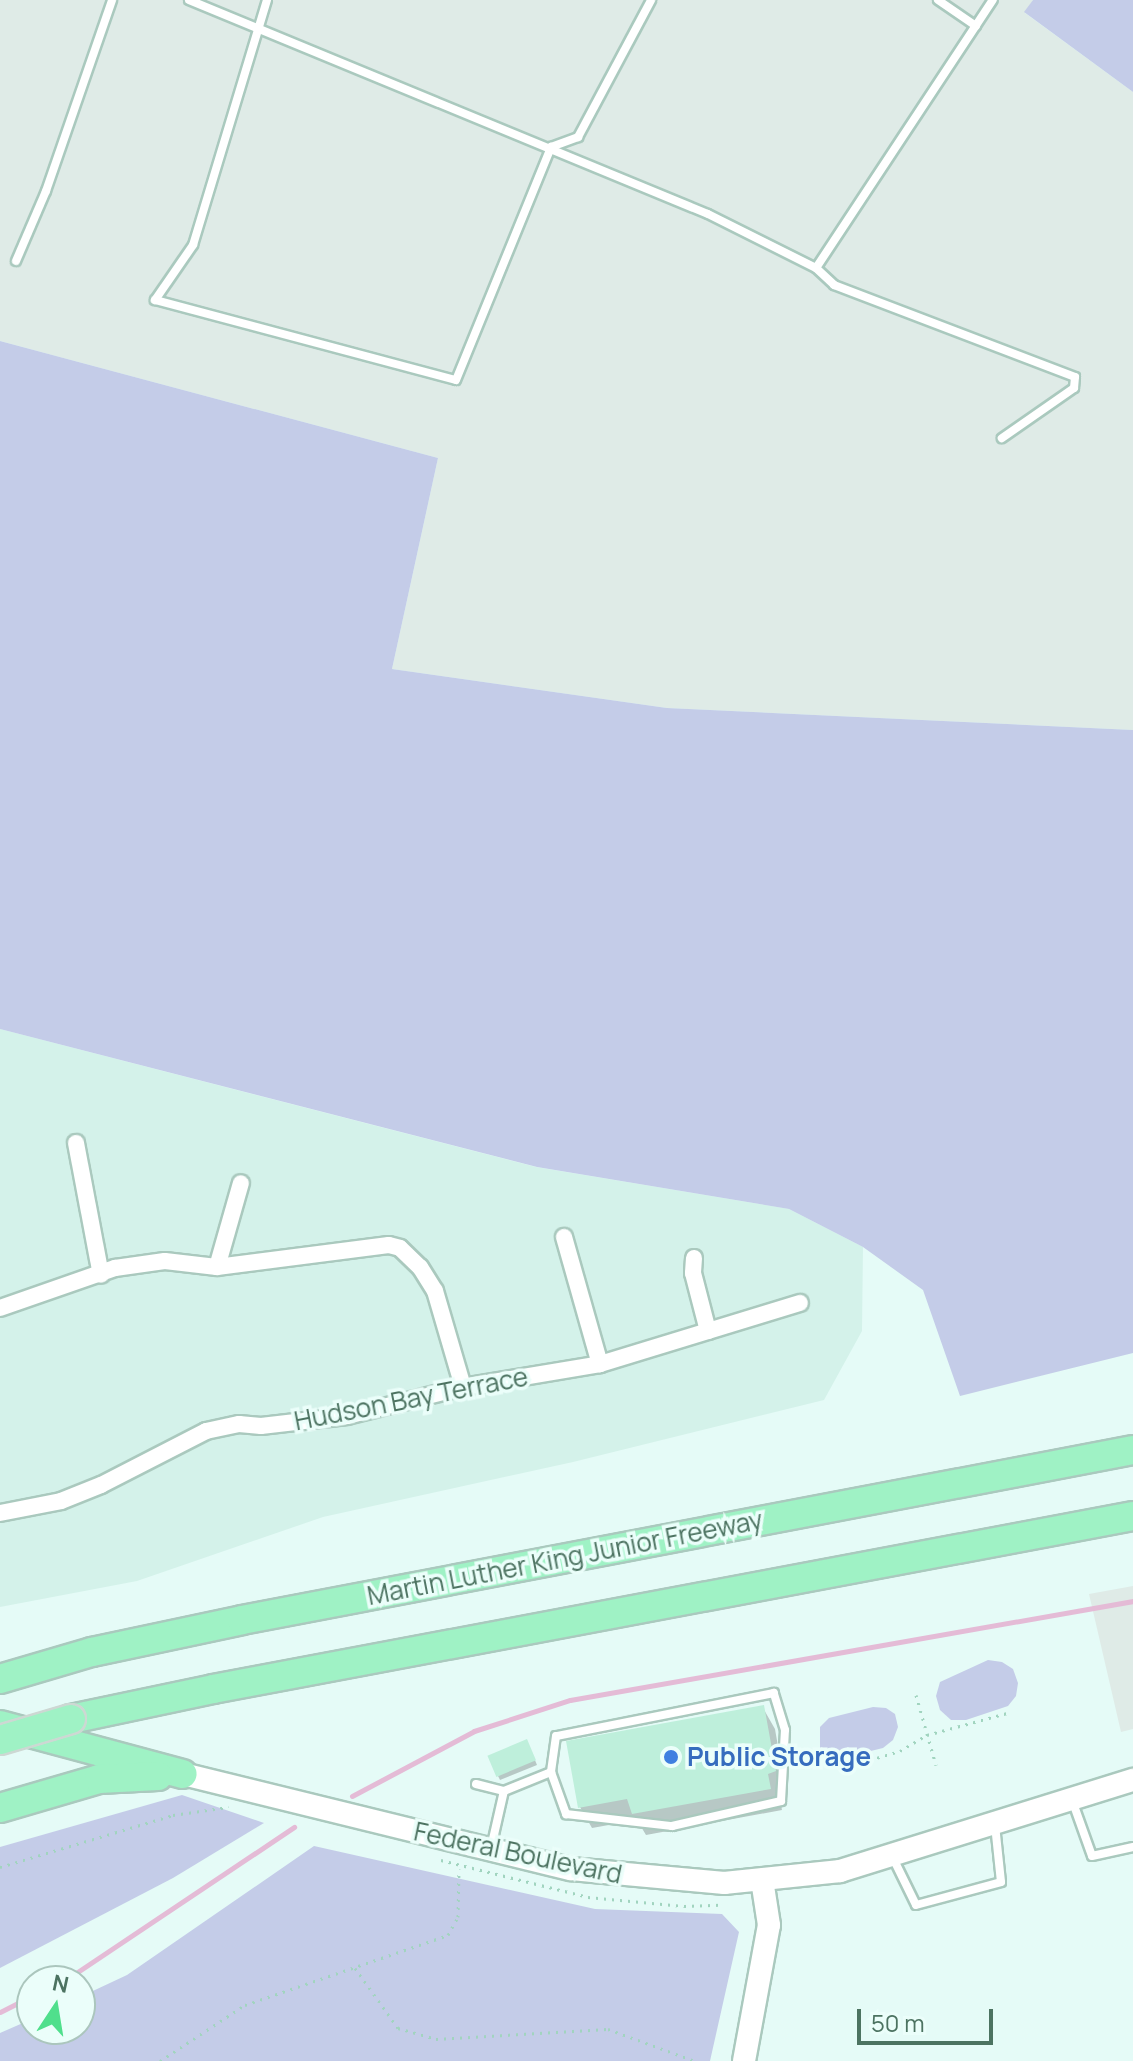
<!DOCTYPE html>
<html>
<head>
<meta charset="utf-8">
<style>
	body { margin:0 }
	#map { position:relative; width:1133px; height:2061px; overflow:hidden; background:#e5fbf7; font-family:Manrope,sans-serif }
	div>[style] { position:absolute }
	.residential>* { inset:0; background:#d4f2ea }
	.industrial>* { inset:0; background:#dfebe7 }
	.green>* { inset:0; background:#c4cce8 }
	.shadow>* { inset:0; background:#0003 }
	.stream>* { height:5px; margin:-2.5px; padding:0 2.5px; transform-origin:2.5px; border-radius:2.5px; background:#e4bbd6 }
	.building>* { inset:0; background:#beefdb; transform-origin:0 0 }
	.path>* { height:3px; margin-top:-1.5px; transform-origin:0; background:repeating-linear-gradient(90deg,#a1d4bf 0 2px,transparent 0 8px) }
	.roads { filter:drop-shadow(2px 0 #aac9be) drop-shadow(-2px 0 #aac9be) drop-shadow(0 2px #aac9be) drop-shadow(0 -2px #aac9be) }
	.lane>* { height:8px; margin:-4px; padding:0 4px; transform-origin:4px; border-radius:4px; background:#fff }
	.street>* { height:16px; margin:-8px; padding:0 8px; transform-origin:8px; border-radius:8px; background:#fff }
	.secondary>* { height:22px; margin:-11px; padding:0 11px; transform-origin:11px; border-radius:11px; background:#fff }
	.highway>* { height:28px; margin:-14px; padding:0 14px; transform-origin:14px; border-radius:14px; background:#9ff2c5 }
	.bridges { filter:drop-shadow(2px 0 #cdd8d3) drop-shadow(-2px 0 #cdd8d3) drop-shadow(0 2px #cdd8d3) drop-shadow(0 -2px #cdd8d3) }
	.highway-bridge>* { height:28px; margin:-14px; padding:0 14px; transform-origin:14px; border-radius:14px; background:#9ff2c5 }
	.dots>* { width:22px; height:22px; translate:-50% -50%; box-sizing:border-box; border:4px solid #ebfefa; border-radius:50% }
	span { translate:-50% -50%; white-space:nowrap; text-align:center; line-height:1.15; -webkit-text-stroke:7px #ebfefa; paint-order:stroke }
	.street-label { font-size:26px; color:#4c7361 }
	.shop-label { font-size:26px; color:#366cbe; font-weight:700 }
	.left { translate:0 -50%; text-align:left }
	.north { position:absolute; left:16px; top:1965px; width:80px; height:80px; box-sizing:border-box; background:#ebfefa; border:2px solid #abc6bd; border-radius:50%; rotate:12deg; font-size:22px; font-weight:700; line-height:32px; text-align:center; color:#4c7361 }
	.north::after { content:''; display:block; margin:auto; width:28px; height:36px; background:#50df8c; clip-path:polygon(50% 0,100% 100%,50% 72%,0 100%) }
	.scale { position:absolute; left:857px; top:2009px; width:136px; height:36px; box-sizing:border-box; border:4px solid #4c7361; border-top:0; padding-left:10px; font-size:24px; line-height:28px; white-space:nowrap; color:#4c7361; -webkit-text-stroke:6px #ebfefa; paint-order:stroke }
</style>
</head>
<body>
<div id="map">
	<div class="residential">
		<i style="clip-path:polygon(0 1029px,536px 1167px,789px 1209px,863px 1247px,862px 1331px,824px 1400px,573px 1462px,323px 1517px,137px 1581px,0 1607px)"></i>
	</div>
	<div class="industrial">
		<i style="clip-path:polygon(0 0,1033px 0,1025px 13px,1133px 92px,1133px 730px,667px 708px,392px 669px,438px 458px,0 341px)"></i>
		<i style="clip-path:polygon(1133px 1586px,1133px 1729px,1121px 1732px,1089px 1594px)"></i>
	</div>
	<div class="green">
		<i style="clip-path:polygon(1033px 0,1133px 0,1133px 92px,1024px 12px)"></i>
		<i style="clip-path:polygon(0 341px,438px 458px,392px 669px,667px 708px,1133px 730px,1133px 1353px,960px 1396px,923px 1290px,863px 1247px,789px 1209px,537px 1167px,0 1029px)"></i>
		<i style="clip-path:polygon(988px 1660px,1002px 1662px,1013px 1669px,1018px 1683px,1016px 1696px,1008px 1706px,966px 1720px,951px 1720px,940px 1710px,936px 1696px,940px 1682px)"></i>
		<i style="clip-path:polygon(873px 1707px,886px 1708px,895px 1714px,898px 1727px,893px 1740px,883px 1748px,842px 1758px,828px 1756px,820px 1748px,820px 1727px,829px 1718px)"></i>
		<i style="clip-path:polygon(182px 1795px,264px 1823px,173px 1878px,0 1968px,0 1847px)"></i>
		<i style="clip-path:polygon(314px 1846px,595px 1909px,722px 1914px,739px 1932px,710px 2061px,0 2061px,0 2033px,32px 2019px,32px 2029px,80px 2029px,80px 1997px,127px 1975px)"></i>
	</div>
	<div class="shadow">
		<i style="clip-path:polygon(763px 1708px,775px 1729px,786px 1793px,779px 1795px,782px 1810px,646px 1835px,637px 1820px,592px 1828px,580px 1807px)"></i>
		<i style="clip-path:polygon(529px 1746px,537px 1765px,500px 1780px,498px 1776px)"></i>
	</div>
	<div class="stream">
		<i style="left:352px;top:1796px;width:138px;rotate:-28deg"></i>
		<i style="left:474px;top:1731px;width:101px;rotate:-17.9deg"></i>
		<i style="left:570px;top:1700px;width:572px;rotate:-9.97deg"></i>
		<i style="left:64px;top:1981px;width:277px;rotate:-33.8deg"></i>
		<i style="left:0;top:2012px;width:36px;rotate:-27deg"></i>
	</div>
	<div class="building">
		<i style="clip-path:polygon(764px 1705px,776px 1771px,768px 1774px,771px 1789px,632px 1814px,627px 1799px,578px 1808px,566px 1741px)"></i>
		<i style="left:527px;top:1739px;width:23px;height:43px;rotate:67deg"></i>
	</div>
	<div class="path">
		<i style="left:916px;top:1695px;width:73px;rotate:74.1deg"></i>
		<i style="left:839px;top:1769px;width:64px;rotate:-16.4deg"></i>
		<i style="left:900px;top:1751px;width:31px;rotate:-31deg"></i>
		<i style="left:927px;top:1735px;width:87px;rotate:-15.3deg"></i>
		<i style="left:441px;top:1860px;width:152px;rotate:14.1deg"></i>
		<i style="left:588px;top:1897px;width:96px;rotate:5.4deg"></i>
		<i style="left:684px;top:1906px;width:36px;rotate:-2deg"></i>
		<i style="left:0;top:1867px;width:181px;rotate:-16.7deg"></i>
		<i style="left:173px;top:1815px;width:56px;rotate:-8.3deg"></i>
		<i style="left:355px;top:1968px;width:74px;rotate:54.4deg"></i>
		<i style="left:398px;top:2028px;width:40px;rotate:16deg"></i>
		<i style="left:436px;top:2039px;width:172px;rotate:-3.3deg"></i>
		<i style="left:608px;top:2029px;width:93px;rotate:20.2deg"></i>
		<i style="left:160px;top:2061px;width:102px;rotate:-33.4deg"></i>
		<i style="left:245px;top:2005px;width:215px;rotate:-19deg"></i>
		<i style="left:448px;top:1935px;width:21px;rotate:-61deg"></i>
		<i style="left:458px;top:1917px;width:48px;rotate:-88.8deg"></i>
	</div>
	<div class="roads">
		<div class="lane">
			<i style="left:189px;top:0;width:561px;rotate:22.41deg"></i>
			<i style="left:708px;top:214px;width:121px;rotate:26.6deg"></i>
			<i style="left:816px;top:268px;width:25px;rotate:43deg"></i>
			<i style="left:834px;top:285px;width:258px;rotate:20.9deg"></i>
			<i style="left:1075px;top:377px;width:11px;rotate:95deg"></i>
			<i style="left:1074px;top:388px;width:88px;rotate:145.2deg"></i>
			<i style="left:267px;top:0;width:256px;rotate:106.8deg"></i>
			<i style="left:193px;top:245px;width:67px;rotate:124.6deg"></i>
			<i style="left:155px;top:300px;width:311px;rotate:14.9deg"></i>
			<i style="left:456px;top:380px;width:252px;rotate:-67.8deg"></i>
			<i style="left:551px;top:147px;width:29px;rotate:-20deg"></i>
			<i style="left:578px;top:137px;width:155px;rotate:-61.9deg"></i>
			<i style="left:938px;top:0;width:46px;rotate:34.4deg"></i>
			<i style="left:16px;top:261px;width:76px;rotate:-66.8deg"></i>
			<i style="left:46px;top:191px;width:202px;rotate:-70.9deg"></i>
			<i style="left:816px;top:268px;width:321px;rotate:-56.6deg"></i>
			<i style="left:476px;top:1784px;width:29px;rotate:14deg"></i>
			<i style="left:1072px;top:1800px;width:59px;rotate:70.3deg"></i>
			<i style="left:1092px;top:1856px;width:42px;rotate:-12.4deg"></i>
			<i style="left:491px;top:1848px;width:58px;rotate:-77.2deg"></i>
			<i style="left:504px;top:1791px;width:51px;rotate:-22deg"></i>
			<i style="left:551px;top:1772px;width:45px;rotate:70.3deg"></i>
			<i style="left:566px;top:1814px;width:107px;rotate:6.5deg"></i>
			<i style="left:672px;top:1826px;width:112px;rotate:-12.9deg"></i>
			<i style="left:781px;top:1801px;width:71px;rotate:-86.8deg"></i>
			<i style="left:785px;top:1730px;width:39px;rotate:-107deg"></i>
			<i style="left:774px;top:1693px;width:222px;rotate:168.8deg"></i>
			<i style="left:556px;top:1736px;width:36px;rotate:98deg"></i>
			<i style="left:893px;top:1858px;width:52px;rotate:63.9deg"></i>
			<i style="left:916px;top:1905px;width:88px;rotate:-15.1deg"></i>
			<i style="left:1001px;top:1882px;width:57px;rotate:-96deg"></i>
		</div>
		<div class="street">
			<i style="left:76px;top:1143px;width:134px;rotate:79.3deg"></i>
			<i style="left:564px;top:1237px;width:132px;rotate:74.2deg"></i>
			<i style="left:694px;top:1258px;width:15px;rotate:94deg"></i>
			<i style="left:693px;top:1273px;width:60px;rotate:75.5deg"></i>
			<i style="left:217px;top:1267px;width:87px;rotate:-74.1deg"></i>
			<i style="left:0;top:1308px;width:122px;rotate:-19.2deg"></i>
			<i style="left:115px;top:1268px;width:50px;rotate:-8deg"></i>
			<i style="left:165px;top:1261px;width:52px;rotate:6.6deg"></i>
			<i style="left:217px;top:1267px;width:173px;rotate:-7.3deg"></i>
			<i style="left:389px;top:1245px;width:11px;rotate:15deg"></i>
			<i style="left:400px;top:1248px;width:28px;rotate:44deg"></i>
			<i style="left:420px;top:1267px;width:28px;rotate:58deg"></i>
			<i style="left:435px;top:1291px;width:100px;rotate:73.7deg"></i>
			<i style="left:0;top:1513px;width:62px;rotate:-11.1deg"></i>
			<i style="left:61px;top:1501px;width:43px;rotate:-21.8deg"></i>
			<i style="left:101px;top:1485px;width:118px;rotate:-27.2deg"></i>
			<i style="left:206px;top:1431px;width:34px;rotate:-12deg"></i>
			<i style="left:239px;top:1424px;width:22px;rotate:5deg"></i>
			<i style="left:261px;top:1426px;width:87px;rotate:-6.6deg"></i>
			<i style="left:347px;top:1416px;width:120px;rotate:-14deg"></i>
			<i style="left:463px;top:1387px;width:139px;rotate:-9.5deg"></i>
			<i style="left:600px;top:1364px;width:209px;rotate:-17deg"></i>
		</div>
		<div class="secondary">
			<i style="left:183px;top:1774px;width:399px;rotate:13.8deg"></i>
			<i style="left:571px;top:1869px;width:154px;rotate:5.2deg"></i>
			<i style="left:724px;top:1883px;width:117px;rotate:-5.9deg"></i>
			<i style="left:840px;top:1871px;width:307px;rotate:-17.3deg"></i>
			<i style="left:744px;top:2061px;width:138px;rotate:-79.6deg"></i>
			<i style="left:769px;top:1925px;width:46px;rotate:-98.8deg"></i>
		</div>
		<div class="highway">
			<i style="left:0;top:1679px;width:96px;rotate:-16.4deg"></i>
			<i style="left:92px;top:1652px;width:153px;rotate:-12deg"></i>
			<i style="left:242px;top:1620px;width:907px;rotate:-10.8deg"></i>
			<i style="left:71px;top:1719px;width:145px;rotate:-11.9deg"></i>
			<i style="left:213px;top:1689px;width:936px;rotate:-10.65deg"></i>
			<i style="left:0;top:1725px;width:189px;rotate:15deg"></i>
			<i style="left:0;top:1808px;width:103px;rotate:-16.3deg"></i>
			<i style="left:99px;top:1779px;width:59px;rotate:-2.9deg"></i>
		</div>
	</div>
	<div class="bridges">
		<div class="highway-bridge">
			<i style="left:0;top:1740px;width:74px;rotate:-16.5deg"></i>
		</div>
	</div>
	<div class="dots">
		<i style="left:671px;top:1757px;background:#3f7fe0"></i>
	</div>
	<div class="street-label">
		<span style="left:411px;top:1399px;rotate:-11deg">Hudson Bay Terrace</span>
		<span style="left:565px;top:1558px;rotate:-11deg">Martin Luther King Junior Freeway</span>
		<span style="left:518px;top:1853px;rotate:12deg">Federal Boulevard</span>
	</div>
	<div class="shop-label">
		<span class="left" style="left:687px;top:1757px">Public Storage</span>
	</div>
	<div class="north">N</div>
	<div class="scale">50 m</div>
</div>
</body>
</html>
